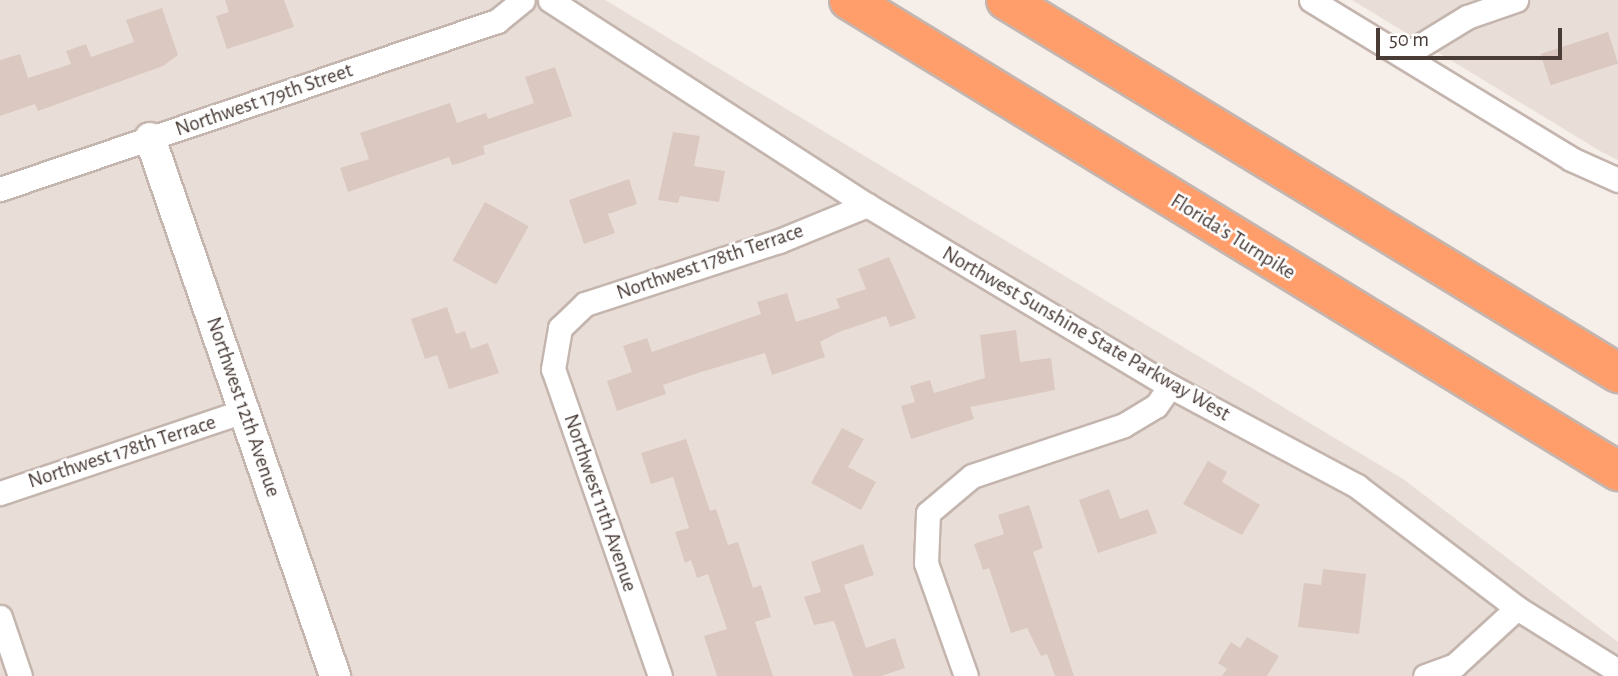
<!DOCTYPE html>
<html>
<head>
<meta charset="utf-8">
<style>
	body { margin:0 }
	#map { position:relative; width:1618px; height:676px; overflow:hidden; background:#f5eee9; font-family:"Alegreya Sans",sans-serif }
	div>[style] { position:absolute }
	.residential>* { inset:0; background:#e9ded7 }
	.building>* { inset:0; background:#dac8c1; transform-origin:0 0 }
	.roads { filter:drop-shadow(2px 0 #c4b5ae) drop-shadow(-2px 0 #c4b5ae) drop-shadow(0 2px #c4b5ae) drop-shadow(0 -2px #c4b5ae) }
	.minor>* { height:23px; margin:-11.5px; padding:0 11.5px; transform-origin:11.5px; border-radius:11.5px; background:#fff }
	.tertiary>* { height:30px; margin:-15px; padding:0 15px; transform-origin:15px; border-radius:15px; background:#fff }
	.motorway>* { height:38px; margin:-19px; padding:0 19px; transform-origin:19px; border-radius:19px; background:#ff9d6b }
	span { translate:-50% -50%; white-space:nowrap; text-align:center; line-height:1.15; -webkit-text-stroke:5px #fff; paint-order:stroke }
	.street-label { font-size:21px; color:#493c37 }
	.scale { position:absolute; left:1376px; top:28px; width:186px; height:32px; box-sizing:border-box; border:4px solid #493c37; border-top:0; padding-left:9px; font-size:21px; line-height:24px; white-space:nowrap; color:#493c37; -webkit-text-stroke:5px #fff; paint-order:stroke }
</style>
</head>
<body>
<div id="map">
	<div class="residential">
		<i style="clip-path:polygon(0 0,605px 0,1403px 479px,1618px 642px,1618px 676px,0 676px)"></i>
		<i style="clip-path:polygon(1352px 0,1618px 0,1618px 160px,1600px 151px)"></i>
	</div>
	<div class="building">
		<i style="clip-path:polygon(225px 0,284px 0,294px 27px,227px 49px,216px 16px,229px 12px)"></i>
		<i style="clip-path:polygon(162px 8px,178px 55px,163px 66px,38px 111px,35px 104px,0 116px,0 60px,20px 54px,28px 78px,71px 64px,66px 51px,86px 44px,91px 57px,134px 42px,126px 20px)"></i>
		<i style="left:1608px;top:32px;width:33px;height:71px;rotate:72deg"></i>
		<i style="clip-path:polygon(555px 67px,572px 116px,483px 146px,485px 154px,460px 163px,452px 165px,449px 157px,348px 192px,340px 168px,369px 159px,360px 133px,450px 103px,457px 123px,486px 113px,488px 119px,534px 103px,525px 77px)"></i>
		<i style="clip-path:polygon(673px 132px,700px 136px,694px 166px,725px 171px,719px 202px,680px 196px,678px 203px,658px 200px)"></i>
		<i style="clip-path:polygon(629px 179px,637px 204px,608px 214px,615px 233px,584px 244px,569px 200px)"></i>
		<i style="left:485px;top:202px;width:50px;height:67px;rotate:29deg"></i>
		<i style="clip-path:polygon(889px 257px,916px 318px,890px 327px,886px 316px,839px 332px,820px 342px,825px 357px,772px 375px,765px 353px,701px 372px,663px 385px,666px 394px,617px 411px,607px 381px,632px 372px,623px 346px,647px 338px,652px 352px,761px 314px,757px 302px,787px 293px,796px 322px,840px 308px,836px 299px,866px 289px,858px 269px)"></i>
		<i style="clip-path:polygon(447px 307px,456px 334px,465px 331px,471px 349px,488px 343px,499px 373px,449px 389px,437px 355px,425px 359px,411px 319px)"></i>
		<i style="clip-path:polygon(1016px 330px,1020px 362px,1051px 358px,1055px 390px,970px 407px,974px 419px,911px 439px,901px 406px,915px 402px,910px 386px,930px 380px,934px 393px,985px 378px,980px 335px)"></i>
		<i style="clip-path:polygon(842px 428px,864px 439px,848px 467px,876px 482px,861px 510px,811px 483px)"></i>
		<i style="clip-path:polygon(686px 439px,710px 511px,716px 509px,728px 545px,738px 542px,753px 588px,761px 585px,771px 617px,755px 622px,773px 676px,717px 676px,704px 636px,727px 629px,708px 574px,697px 578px,691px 560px,685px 563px,675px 532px,689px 528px,673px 477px,651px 484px,641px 453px)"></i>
		<i style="clip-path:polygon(1208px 461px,1227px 472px,1222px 482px,1260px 505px,1242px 535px,1183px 504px)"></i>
		<i style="clip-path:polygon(1109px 489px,1120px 519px,1148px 509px,1157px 533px,1098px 553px,1079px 500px)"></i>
		<i style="clip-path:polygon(1029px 505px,1043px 548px,1033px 552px,1074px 676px,1055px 676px,1047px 654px,1041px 656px,1027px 628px,1011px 633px,989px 568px,983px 570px,974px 544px,1004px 534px,998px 515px)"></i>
		<i style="clip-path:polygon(863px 544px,874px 575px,844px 585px,866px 648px,895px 638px,905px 668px,881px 676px,853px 676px,834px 621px,814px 625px,804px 597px,821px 592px,811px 562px)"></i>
		<i style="clip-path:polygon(1323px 569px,1366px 574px,1359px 634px,1298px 627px,1304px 583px,1321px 585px)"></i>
		<i style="clip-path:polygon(1247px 637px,1279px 656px,1267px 676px,1222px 676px,1227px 669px,1218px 663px,1231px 642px,1240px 648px)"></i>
	</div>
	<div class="roads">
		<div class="minor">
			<i style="left:550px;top:0;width:378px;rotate:32.9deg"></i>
			<i style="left:867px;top:205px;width:353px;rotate:30.9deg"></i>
			<i style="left:1170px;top:386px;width:212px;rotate:28.1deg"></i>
			<i style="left:1357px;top:486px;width:201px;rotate:37.3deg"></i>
			<i style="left:1517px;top:608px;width:119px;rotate:32deg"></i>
			<i style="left:1311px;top:0;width:305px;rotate:31.4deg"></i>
			<i style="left:1571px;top:159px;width:51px;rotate:24.1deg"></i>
			<i style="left:1405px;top:55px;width:73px;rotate:-31.5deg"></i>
			<i style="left:1467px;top:17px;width:52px;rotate:-19.1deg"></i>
			<i style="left:0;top:189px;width:525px;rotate:-18.68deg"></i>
			<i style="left:497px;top:21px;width:33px;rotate:-39deg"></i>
			<i style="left:0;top:493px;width:257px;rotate:-18.6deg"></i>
			<i style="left:0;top:617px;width:62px;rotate:71.3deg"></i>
			<i style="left:660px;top:676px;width:325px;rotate:-109.2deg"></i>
			<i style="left:553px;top:369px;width:42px;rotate:-80.3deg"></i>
			<i style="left:560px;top:328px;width:35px;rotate:-44deg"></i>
			<i style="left:585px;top:304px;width:204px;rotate:-18deg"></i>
			<i style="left:779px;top:241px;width:95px;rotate:-22.2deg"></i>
			<i style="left:966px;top:676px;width:120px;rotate:-109.5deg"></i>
			<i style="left:926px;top:563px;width:50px;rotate:-87.7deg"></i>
			<i style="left:928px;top:513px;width:57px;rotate:-40.1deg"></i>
			<i style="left:972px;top:476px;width:160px;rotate:-18.5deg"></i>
			<i style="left:1124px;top:425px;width:37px;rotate:-31deg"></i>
			<i style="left:1156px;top:406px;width:24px;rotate:-55deg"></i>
			<i style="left:1425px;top:676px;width:32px;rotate:-20deg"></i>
			<i style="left:1455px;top:665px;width:84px;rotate:-42.6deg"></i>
		</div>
		<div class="tertiary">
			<i style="left:150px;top:138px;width:569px;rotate:71.02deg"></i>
		</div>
		<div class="motorway">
			<i style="left:849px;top:0;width:902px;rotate:31.49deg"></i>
			<i style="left:1006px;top:0;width:717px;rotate:31.36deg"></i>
		</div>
	</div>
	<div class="street-label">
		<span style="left:264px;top:100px;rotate:-19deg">Northwest 179th Street</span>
		<span style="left:1233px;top:237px;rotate:32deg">Florida's Turnpike</span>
		<span style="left:710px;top:262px;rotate:-19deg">Northwest 178th Terrace</span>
		<span style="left:1086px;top:334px;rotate:30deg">Northwest Sunshine State Parkway West</span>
		<span style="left:243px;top:407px;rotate:71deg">Northwest 12th Avenue</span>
		<span style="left:122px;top:452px;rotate:-18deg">Northwest 178th Terrace</span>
		<span style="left:600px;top:503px;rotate:71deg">Northwest 11th Avenue</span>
	</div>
	<div class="scale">50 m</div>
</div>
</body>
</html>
